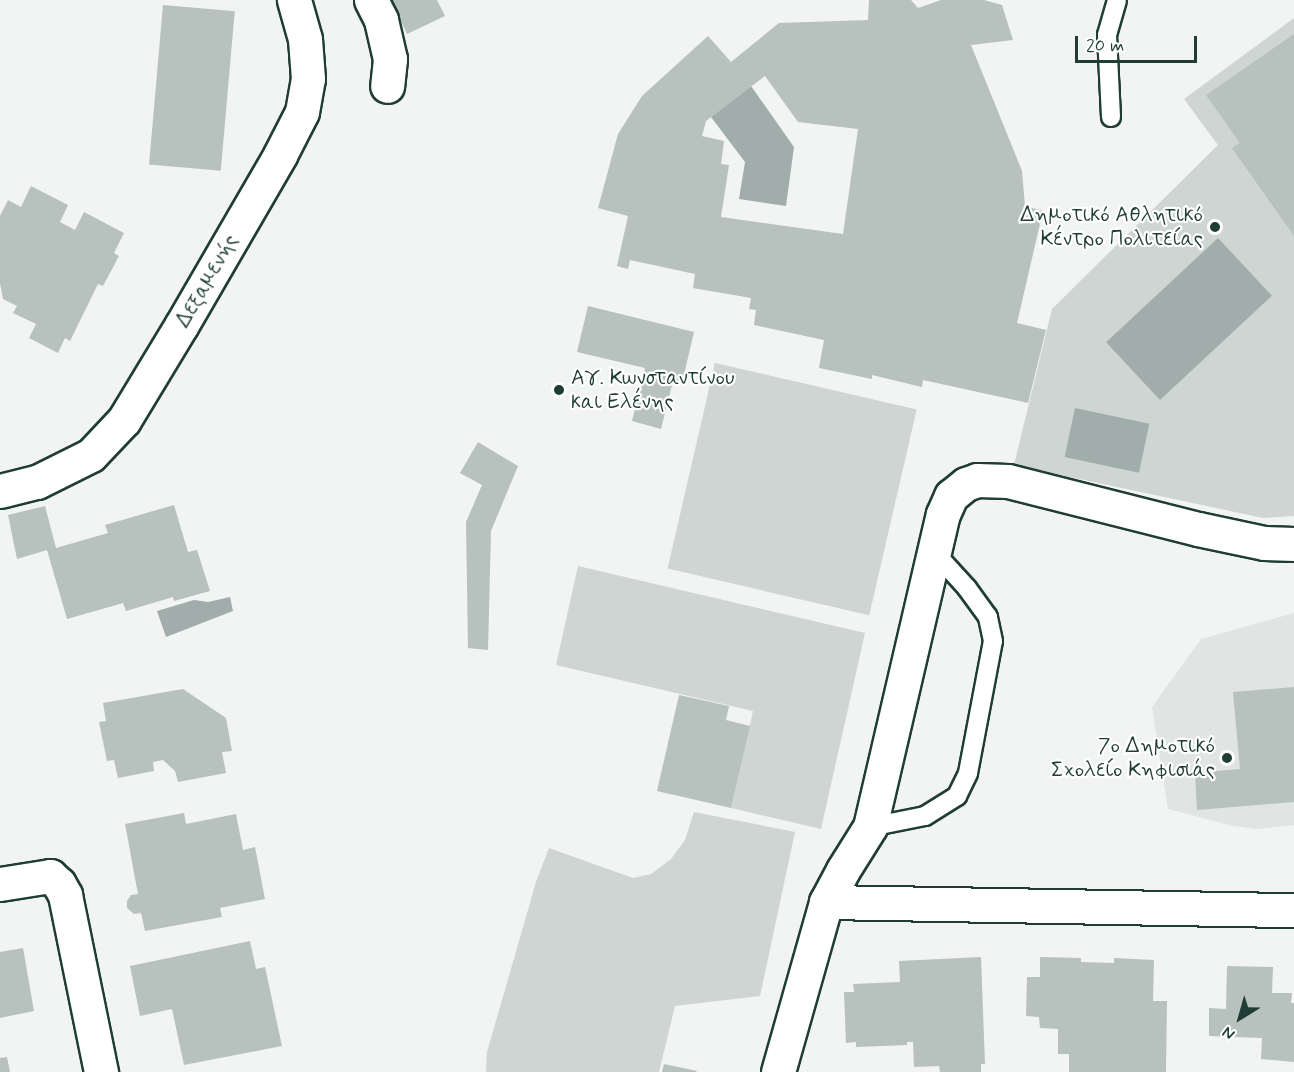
<!DOCTYPE html>
<html>
<head>
<meta charset="utf-8">
<style>
	body { margin:0 }
	#map { position:relative; width:1294px; height:1072px; overflow:hidden; background:#f2f3f3; font-family:Mynerve,sans-serif }
	div>[style] { position:absolute }
	.built>* { inset:0; background:#e0e4e3 }
	.green>* { inset:0; background:#ced5d3; transform-origin:0 0 }
	.water>* { inset:0; background:#a1adaa; transform-origin:0 0 }
	.building>* { inset:0; background:#b7c1bd; transform-origin:0 0 }
	.roads { filter:drop-shadow(2px 0 #1f3d34) drop-shadow(-2px 0 #1f3d34) drop-shadow(0 2px #1f3d34) drop-shadow(0 -2px #1f3d34) }
	.lane>* { height:18px; margin:-9px; padding:0 9px; transform-origin:9px; border-radius:9px; background:#fff }
	.street>* { height:33px; margin:-16.5px; padding:0 16.5px; transform-origin:16.5px; border-radius:16.5px; background:#fff }
	.dots>* { width:16px; height:16px; translate:-50% -50%; box-sizing:border-box; border:3px solid #fff; border-radius:50% }
	span { translate:-50% -50%; white-space:nowrap; text-align:center; line-height:1.15; -webkit-text-stroke:4.5px #fff; paint-order:stroke }
	.poi-label { font-size:21px; color:#1f3d34 }
	.right { translate:-100% -50%; text-align:right }
	.left { translate:0 -50%; text-align:left }
	.street-label { font-size:21px; color:#1f3d34 }
	.north { position:absolute; left:1210px; top:988px; width:60px; height:60px; -webkit-text-stroke:4px #fff; paint-order:stroke; rotate:217deg; font-size:16px; font-weight:700; line-height:24px; text-align:center; color:#1f3d34 }
	.north::after { content:''; display:block; margin:auto; width:21px; height:27px; background:#1f3d34; clip-path:polygon(50% 0,100% 100%,50% 72%,0 100%) }
	.scale { position:absolute; left:1075px; top:36px; width:122px; height:27px; box-sizing:border-box; border:3px solid #1f3d34; border-top:0; padding-left:8px; font-size:18px; line-height:21px; white-space:nowrap; color:#1f3d34; -webkit-text-stroke:4px #fff; paint-order:stroke }
</style>
</head>
<body>
<div id="map">
	<div class="built">
		<i style="clip-path:polygon(1294px 613px,1294px 825px,1257px 829px,1233px 826px,1168px 809px,1152px 707px,1201px 639px)"></i>
	</div>
	<div class="green">
		<i style="clip-path:polygon(1294px 18px,1294px 516px,1263px 518px,1014px 465px,1052px 309px,1218px 145px,1184px 99px)"></i>
		<i style="left:715px;top:363px;width:207px;height:211px;rotate:13deg"></i>
		<i style="clip-path:polygon(578px 566px,865px 633px,821px 829px,731px 808px,753px 711px,556px 665px)"></i>
		<i style="clip-path:polygon(694px 812px,795px 832px,760px 996px,675px 1006px,659px 1072px,486px 1072px,487px 1052px,536px 882px,549px 848px,633px 878px,651px 874px,671px 859px,685px 840px)"></i>
	</div>
	<div class="water">
		<i style="clip-path:polygon(751px 86px,794px 147px,786px 206px,739px 199px,745px 162px,711px 117px)"></i>
		<i style="left:1218px;top:238px;width:79px;height:153px;rotate:47deg"></i>
		<i style="left:1075px;top:408px;width:76px;height:50px;rotate:12deg"></i>
		<i style="clip-path:polygon(230px 597px,233px 611px,166px 637px,157px 611px,194px 600px,208px 602px)"></i>
	</div>
	<div class="building">
		<i style="clip-path:polygon(391px 0,437px 0,445px 16px,407px 34px)"></i>
		<i style="clip-path:polygon(evenodd,869px 0,911px 0,918px 8px,941px 0,984px 0,1002px 5px,1013px 40px,971px 45px,1022px 171px,1025px 206px,1043px 211px,1017px 323px,1046px 330px,1028px 403px,923px 380px,922px 387px,872px 375px,872px 379px,819px 368px,824px 340px,754px 325px,756px 310px,749px 309px,751px 298px,693px 288px,695px 274px,630px 260px,628px 269px,617px 266px,628px 216px,598px 208px,618px 134px,642px 96px,708px 36px,731px 62px,779px 23px,868px 20px,869px 0,765px 76px,798px 122px,858px 129px,843px 234px,721px 217px,729px 165px,721px 164px,724px 141px,702px 136px,706px 121px,765px 76px)"></i>
		<i style="left:163px;top:5px;width:72px;height:160px;rotate:5deg"></i>
		<i style="clip-path:polygon(1294px 34px,1294px 236px,1232px 148px,1240px 143px,1206px 95px)"></i>
		<i style="clip-path:polygon(31px 186px,68px 205px,60px 222px,75px 230px,84px 212px,124px 233px,114px 253px,119px 256px,103px 286px,98px 284px,70px 341px,65px 338px,58px 353px,29px 338px,36px 324px,13px 313px,17px 306px,3px 299px,0 283px,0 216px,8px 200px,21px 207px)"></i>
		<i style="clip-path:polygon(588px 306px,694px 332px,682px 383px,673px 381px,661px 429px,632px 421px,645px 368px,577px 352px)"></i>
		<i style="clip-path:polygon(478px 442px,518px 466px,491px 531px,488px 650px,468px 648px,466px 522px,482px 485px,460px 473px)"></i>
		<i style="clip-path:polygon(174px 505px,188px 552px,197px 550px,210px 591px,174px 601px,173px 597px,126px 611px,123px 603px,67px 619px,47px 550px,17px 559px,8px 515px,45px 506px,56px 548px,108px 533px,105px 525px)"></i>
		<i style="clip-path:polygon(1294px 687px,1294px 802px,1197px 810px,1195px 773px,1240px 769px,1233px 692px)"></i>
		<i style="clip-path:polygon(183px 689px,226px 718px,232px 751px,222px 752px,226px 773px,178px 782px,175px 771px,163px 760px,153px 762px,154px 771px,118px 778px,114px 760px,107px 761px,99px 722px,106px 721px,103px 703px)"></i>
		<i style="clip-path:polygon(679px 695px,729px 706px,726px 720px,750px 726px,731px 808px,657px 791px)"></i>
		<i style="clip-path:polygon(184px 813px,186px 824px,236px 814px,243px 850px,255px 847px,265px 899px,220px 908px,222px 917px,145px 931px,141px 913px,134px 914px,127px 908px,127px 901px,131px 895px,138px 894px,125px 824px)"></i>
		<i style="clip-path:polygon(250px 941px,256px 969px,265px 967px,282px 1046px,184px 1065px,172px 1009px,140px 1016px,130px 966px)"></i>
		<i style="clip-path:polygon(23px 948px,34px 1011px,0 1018px,0 952px)"></i>
		<i style="clip-path:polygon(981px 957px,985px 1064px,981px 1064px,981px 1072px,940px 1072px,939px 1066px,914px 1067px,913px 1042px,907px 1042px,907px 1045px,856px 1047px,856px 1042px,846px 1043px,844px 992px,854px 992px,853px 984px,900px 982px,899px 961px)"></i>
		<i style="clip-path:polygon(1040px 957px,1081px 958px,1081px 962px,1114px 963px,1114px 958px,1154px 960px,1153px 1001px,1167px 1001px,1166px 1072px,1069px 1072px,1069px 1054px,1058px 1054px,1058px 1029px,1040px 1028px,1039px 1017px,1026px 1016px,1027px 977px,1040px 977px)"></i>
		<i style="clip-path:polygon(1227px 966px,1273px 967px,1272px 993px,1292px 993px,1291px 1003px,1294px 1003px,1294px 1062px,1261px 1059px,1262px 1038px,1209px 1036px,1209px 1008px,1226px 1009px)"></i>
		<i style="clip-path:polygon(7px 1057px,10px 1072px,0 1072px,0 1058px)"></i>
		<i style="clip-path:polygon(664px 1064px,697px 1071px,696px 1072px,662px 1072px)"></i>
	</div>
	<div class="roads">
		<div class="lane">
			<i style="left:1111px;top:117px;width:82px;rotate:-92.8deg"></i>
			<i style="left:1107px;top:35px;width:36px;rotate:-74deg"></i>
			<i style="left:870px;top:827px;width:56px;rotate:-11.3deg"></i>
			<i style="left:925px;top:816px;width:38px;rotate:-32deg"></i>
			<i style="left:957px;top:796px;width:25px;rotate:-64deg"></i>
			<i style="left:968px;top:773px;width:134px;rotate:-79.3deg"></i>
			<i style="left:993px;top:641px;width:25px;rotate:-102deg"></i>
			<i style="left:988px;top:617px;width:36px;rotate:-126deg"></i>
			<i style="left:967px;top:588px;width:47px;rotate:-132.4deg"></i>
		</div>
		<div class="street">
			<i style="left:371px;top:0;width:22px;rotate:63deg"></i>
			<i style="left:381px;top:20px;width:40px;rotate:77deg"></i>
			<i style="left:390px;top:59px;width:27px;rotate:96deg"></i>
			<i style="left:0;top:491px;width:38px;rotate:-14deg"></i>
			<i style="left:37px;top:482px;width:60px;rotate:-26.6deg"></i>
			<i style="left:91px;top:455px;width:48px;rotate:-46.7deg"></i>
			<i style="left:124px;top:420px;width:110px;rotate:-58.8deg"></i>
			<i style="left:181px;top:326px;width:198px;rotate:-59.9deg"></i>
			<i style="left:280px;top:155px;width:48px;rotate:-62.9deg"></i>
			<i style="left:302px;top:112px;width:34px;rotate:-80deg"></i>
			<i style="left:308px;top:79px;width:40px;rotate:-94.3deg"></i>
			<i style="left:305px;top:39px;width:41px;rotate:-105.8deg"></i>
			<i style="left:0;top:884px;width:51px;rotate:-9.1deg"></i>
			<i style="left:50px;top:876px;width:12px;rotate:42deg"></i>
			<i style="left:59px;top:884px;width:13px;rotate:61deg"></i>
			<i style="left:65px;top:895px;width:181px;rotate:78.5deg"></i>
			<i style="left:826px;top:902px;width:468px;rotate:1deg"></i>
			<i style="left:778px;top:1072px;width:177px;rotate:-74.2deg"></i>
			<i style="left:826px;top:902px;width:36px;rotate:-62deg"></i>
			<i style="left:843px;top:870px;width:51px;rotate:-57.9deg"></i>
			<i style="left:870px;top:827px;width:321px;rotate:-76.9deg"></i>
			<i style="left:943px;top:514px;width:20px;rotate:-66deg"></i>
			<i style="left:951px;top:496px;width:19px;rotate:-39deg"></i>
			<i style="left:966px;top:484px;width:12px;rotate:-20deg"></i>
			<i style="left:977px;top:480px;width:31px;rotate:2deg"></i>
			<i style="left:1008px;top:481px;width:196px;rotate:14.2deg"></i>
			<i style="left:1198px;top:529px;width:67px;rotate:12deg"></i>
			<i style="left:1264px;top:543px;width:30px;rotate:2deg"></i>
		</div>
	</div>
	<div class="dots">
		<i style="left:1215px;top:227px;background:#1f3d34"></i>
		<i style="left:559px;top:390px;background:#1f3d34"></i>
		<i style="left:1227px;top:758px;background:#1f3d34"></i>
	</div>
	<div class="poi-label">
		<span class="right" style="left:1203px;top:227px">Δημοτικό Αθλητικό<br>Κέντρο Πολιτείας</span>
		<span class="left" style="left:571px;top:390px">Αγ. Κωνσταντίνου<br>και Ελένης</span>
		<span class="right" style="left:1215px;top:758px">7ο Δημοτικό<br>Σχολείο Κηφισιάς</span>
	</div>
	<div class="street-label">
		<span style="left:207px;top:281px;rotate:-60deg">Δεξαμενής</span>
	</div>
	<div class="north">N</div>
	<div class="scale">20 m</div>
</div>
</body>
</html>
